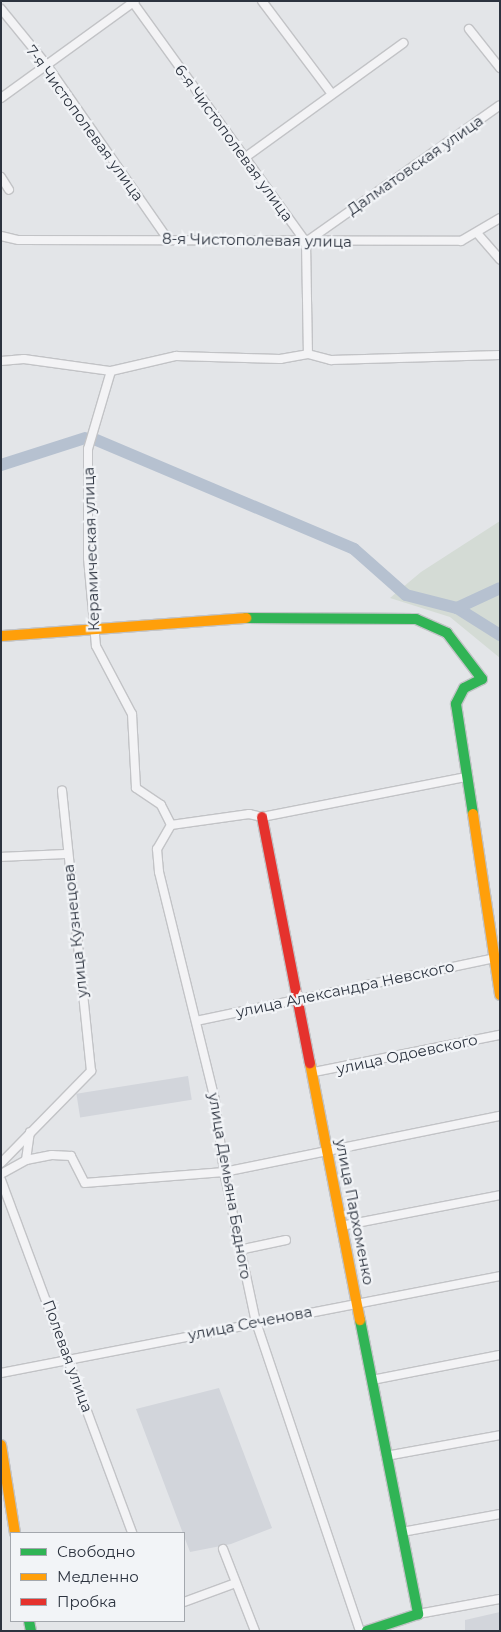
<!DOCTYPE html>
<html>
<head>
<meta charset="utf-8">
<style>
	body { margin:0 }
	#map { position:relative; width:501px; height:1632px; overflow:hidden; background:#e3e5e8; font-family:Montserrat,sans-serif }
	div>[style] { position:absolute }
	.built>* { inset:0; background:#d2d5db; transform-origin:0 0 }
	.green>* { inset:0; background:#d4dbd5 }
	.river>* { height:12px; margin:-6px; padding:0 6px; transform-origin:6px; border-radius:6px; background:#b6c1d0 }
	.roads { filter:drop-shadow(1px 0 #c2c3c6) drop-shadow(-1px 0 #c2c3c6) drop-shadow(0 1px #c2c3c6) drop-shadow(0 -1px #c2c3c6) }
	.street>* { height:8px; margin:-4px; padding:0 4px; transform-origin:4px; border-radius:4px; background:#f3f3f5 }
	.fast>* { height:10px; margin:-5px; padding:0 5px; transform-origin:5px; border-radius:5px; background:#30b455 }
	.slow>* { height:10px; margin:-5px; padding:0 5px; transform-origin:5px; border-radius:5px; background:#ff9f0a }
	.jam>* { height:10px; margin:-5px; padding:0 5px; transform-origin:5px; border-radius:5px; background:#e5322d }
	span { translate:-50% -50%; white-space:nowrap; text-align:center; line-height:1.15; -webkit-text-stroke:4.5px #f2f4f7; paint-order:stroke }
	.street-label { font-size:15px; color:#2c333f }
	.frame { position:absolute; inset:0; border:2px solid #2c333f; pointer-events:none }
	.legend { position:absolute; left:10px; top:1532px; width:175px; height:90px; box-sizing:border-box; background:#f2f4f7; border:1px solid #a3a7ad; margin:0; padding:6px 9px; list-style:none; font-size:15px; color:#2c333f }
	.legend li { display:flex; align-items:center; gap:10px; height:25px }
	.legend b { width:25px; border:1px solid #a3a7ad }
</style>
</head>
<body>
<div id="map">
	<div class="built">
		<i style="left:188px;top:1076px;width:24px;height:113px;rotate:81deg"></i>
		<i style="clip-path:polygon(219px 1388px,272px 1528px,231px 1544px,190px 1552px,136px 1409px)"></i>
		<i style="clip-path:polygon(500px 1612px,500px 1631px,465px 1631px,465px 1620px)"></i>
	</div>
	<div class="green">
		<i style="clip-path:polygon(500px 521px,500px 658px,450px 617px,390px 598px,421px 572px)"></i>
	</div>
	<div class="river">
		<i style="left:94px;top:439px;width:282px;rotate:22.9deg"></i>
		<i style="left:354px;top:549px;width:69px;rotate:41.5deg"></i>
		<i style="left:406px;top:595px;width:53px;rotate:14.3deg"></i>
		<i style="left:457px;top:608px;width:51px;rotate:32.1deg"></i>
		<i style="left:1px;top:465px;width:88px;rotate:-17.8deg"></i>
		<i style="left:457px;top:608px;width:47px;rotate:-24.9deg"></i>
	</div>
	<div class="roads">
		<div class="street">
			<i style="left:132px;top:1px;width:297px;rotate:54.2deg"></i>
			<i style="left:306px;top:242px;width:112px;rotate:89deg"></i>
			<i style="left:262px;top:1px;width:115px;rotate:53.1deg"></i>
			<i style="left:1px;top:9px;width:71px;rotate:50.7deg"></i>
			<i style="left:46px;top:64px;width:212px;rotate:55.2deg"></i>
			<i style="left:469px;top:29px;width:50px;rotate:51.5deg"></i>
			<i style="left:1px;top:98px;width:165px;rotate:-35.9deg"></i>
			<i style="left:243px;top:159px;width:198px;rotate:-35.9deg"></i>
			<i style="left:1px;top:177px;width:15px;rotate:58deg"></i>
			<i style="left:477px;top:233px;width:35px;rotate:49deg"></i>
			<i style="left:1px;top:236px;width:18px;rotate:13deg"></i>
			<i style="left:19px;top:240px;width:442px;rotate:0.1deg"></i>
			<i style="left:461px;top:241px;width:45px;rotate:-30.5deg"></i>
			<i style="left:306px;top:242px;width:237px;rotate:-35.2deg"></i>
			<i style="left:1px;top:361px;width:23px;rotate:-5deg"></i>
			<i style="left:24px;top:359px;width:88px;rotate:7.9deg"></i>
			<i style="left:111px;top:371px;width:67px;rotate:-13deg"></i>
			<i style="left:176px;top:356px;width:104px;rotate:1.7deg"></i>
			<i style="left:280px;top:359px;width:28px;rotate:-10deg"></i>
			<i style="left:308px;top:354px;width:24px;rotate:15deg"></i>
			<i style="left:331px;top:360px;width:169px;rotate:-1.7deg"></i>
			<i style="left:111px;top:371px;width:81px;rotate:106.4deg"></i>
			<i style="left:88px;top:449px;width:109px;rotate:90deg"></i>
			<i style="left:88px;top:558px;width:88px;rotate:84.8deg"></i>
			<i style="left:96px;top:646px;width:77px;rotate:62.1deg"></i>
			<i style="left:132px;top:714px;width:74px;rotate:86.9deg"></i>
			<i style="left:136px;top:788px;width:30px;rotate:34deg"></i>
			<i style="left:161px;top:805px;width:22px;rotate:63deg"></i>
			<i style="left:171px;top:825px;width:79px;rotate:-8deg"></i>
			<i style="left:249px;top:814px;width:13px;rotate:13deg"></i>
			<i style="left:262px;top:817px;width:207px;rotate:-11.1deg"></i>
			<i style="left:171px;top:825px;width:28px;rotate:120deg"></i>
			<i style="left:157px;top:849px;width:23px;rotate:85deg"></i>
			<i style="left:159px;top:872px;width:235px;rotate:76.2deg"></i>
			<i style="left:215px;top:1100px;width:73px;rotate:82.9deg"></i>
			<i style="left:224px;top:1172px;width:153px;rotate:78deg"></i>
			<i style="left:256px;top:1322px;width:326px;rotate:71.4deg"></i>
			<i style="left:1px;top:857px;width:66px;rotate:-2.6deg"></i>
			<i style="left:196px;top:1021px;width:305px;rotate:-11.9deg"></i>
			<i style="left:314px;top:1072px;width:190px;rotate:-11.3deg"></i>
			<i style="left:26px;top:1160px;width:28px;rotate:-82deg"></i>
			<i style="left:1px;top:1163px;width:129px;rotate:-45.6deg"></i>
			<i style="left:91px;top:1071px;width:282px;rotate:-95.9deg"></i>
			<i style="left:1px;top:1174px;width:29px;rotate:-29deg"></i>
			<i style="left:26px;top:1160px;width:26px;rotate:-11deg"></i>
			<i style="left:52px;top:1155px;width:19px;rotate:3deg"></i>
			<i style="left:71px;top:1156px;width:30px;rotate:63deg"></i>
			<i style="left:85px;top:1183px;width:139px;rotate:-4.5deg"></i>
			<i style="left:224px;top:1172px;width:282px;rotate:-11.5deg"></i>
			<i style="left:1px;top:1180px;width:377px;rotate:69.6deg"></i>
			<i style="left:341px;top:1226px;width:162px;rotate:-11deg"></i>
			<i style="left:239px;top:1250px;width:48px;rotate:-12deg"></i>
			<i style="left:1px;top:1373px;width:508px;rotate:-11deg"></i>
			<i style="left:372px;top:1380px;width:130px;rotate:-11.1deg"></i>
			<i style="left:386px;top:1456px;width:116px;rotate:-10.4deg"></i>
			<i style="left:402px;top:1532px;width:100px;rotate:-10.4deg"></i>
			<i style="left:223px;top:1549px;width:88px;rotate:68.7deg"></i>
			<i style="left:184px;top:1602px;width:55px;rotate:-20.1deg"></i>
			<i style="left:418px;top:1614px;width:83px;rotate:-10.4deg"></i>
		</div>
		<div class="fast">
			<i style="left:246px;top:618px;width:170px;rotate:0.3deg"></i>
			<i style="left:416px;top:619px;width:34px;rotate:24deg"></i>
			<i style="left:447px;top:633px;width:58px;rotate:52.7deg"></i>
			<i style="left:482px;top:679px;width:20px;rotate:153deg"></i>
			<i style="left:464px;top:688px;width:18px;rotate:117deg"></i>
			<i style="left:456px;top:704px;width:111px;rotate:81.2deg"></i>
			<i style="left:360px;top:1320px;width:300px;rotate:78.8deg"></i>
			<i style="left:418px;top:1614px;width:54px;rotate:161.6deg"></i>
			<i style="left:29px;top:1621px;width:10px;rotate:79deg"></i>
		</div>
		<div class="slow">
			<i style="left:1px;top:636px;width:246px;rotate:-4.2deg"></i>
			<i style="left:473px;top:814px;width:183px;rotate:81.5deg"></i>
			<i style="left:310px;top:1063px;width:262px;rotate:79deg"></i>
			<i style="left:1px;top:1445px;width:89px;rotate:81deg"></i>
		</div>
		<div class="jam">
			<i style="left:262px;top:817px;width:251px;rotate:79deg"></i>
		</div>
	</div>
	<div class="street-label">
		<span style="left:85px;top:123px;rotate:54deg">7-я Чистополевая улица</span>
		<span style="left:234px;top:143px;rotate:54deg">6-я Чистополевая улица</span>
		<span style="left:415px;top:165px;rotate:-35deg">Далматовская улица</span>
		<span style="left:257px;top:240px;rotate:1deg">8-я Чистополевая улица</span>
		<span style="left:91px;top:549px;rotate:-92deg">Керамическая улица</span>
		<span style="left:75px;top:931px;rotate:-96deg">улица Кузнецова</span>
		<span style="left:345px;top:989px;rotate:-12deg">улица Александра Невского</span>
		<span style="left:407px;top:1054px;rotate:-12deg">улица Одоевского</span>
		<span style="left:230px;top:1186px;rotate:80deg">улица Демьяна Бедного</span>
		<span style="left:355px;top:1212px;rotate:79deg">улица Пархоменко</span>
		<span style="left:250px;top:1323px;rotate:-11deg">улица Сеченова</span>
		<span style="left:68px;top:1356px;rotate:70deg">Полевая улица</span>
	</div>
	<div class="frame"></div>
	<ul class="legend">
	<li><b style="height:6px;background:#30b455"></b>Свободно</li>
	<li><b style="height:6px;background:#ff9f0a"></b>Медленно</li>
	<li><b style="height:6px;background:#e5322d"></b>Пробка</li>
	</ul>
</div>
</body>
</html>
